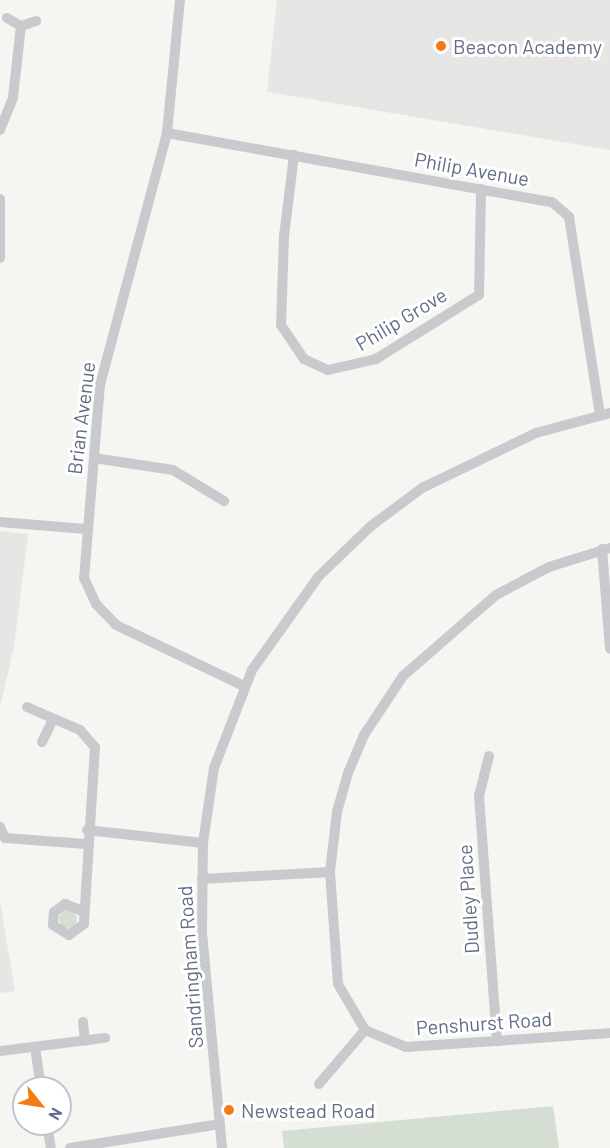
<!DOCTYPE html>
<html>
<head>
<meta charset="utf-8">
<style>
	body { margin:0 }
	#map { position:relative; width:610px; height:1148px; overflow:hidden; background:#f5f6f2; font-family:Barlow,sans-serif }
	div>[style] { position:absolute }
	.built>* { inset:0; background:#e6e7e5 }
	.green>* { inset:0; background:#d5ded3 }
	.round { border-radius:50% }
	.street>* { height:10px; margin:-5px; padding:0 5px; transform-origin:5px; border-radius:5px; background:#c8cace }
	.dots>* { width:16px; height:16px; translate:-50% -50%; box-sizing:border-box; border:3px solid #fff; border-radius:50% }
	span { translate:-50% -50%; white-space:nowrap; text-align:center; line-height:1.15; -webkit-text-stroke:6px #fff; paint-order:stroke }
	.poi-label { font-size:20px; color:#626e86 }
	.left { translate:0 -50%; text-align:left }
	.street-label { font-size:20px; color:#626e86 }
	.north { position:absolute; left:12px; top:1076px; width:60px; height:60px; box-sizing:border-box; background:#fff; border:2px solid #c0c5cf; border-radius:50%; rotate:120deg; font-size:16px; font-weight:700; line-height:24px; text-align:center; color:#626e86 }
	.north::after { content:''; display:block; margin:auto; width:21px; height:27px; background:#f37a15; clip-path:polygon(50% 0,100% 100%,50% 72%,0 100%) }
</style>
</head>
<body>
<div id="map">
	<div class="built">
		<i style="clip-path:polygon(277px 0,610px 0,610px 150px,267px 92px)"></i>
		<i style="clip-path:polygon(0 531px,28px 534px,14px 647px,0 707px)"></i>
		<i style="clip-path:polygon(0 902px,15px 991px,0 993px)"></i>
	</div>
	<div class="green">
		<i class="round" style="left:59px;top:910px;width:18px;height:18px"></i>
		<i style="clip-path:polygon(553px 1106px,559px 1148px,284px 1148px,282px 1131px)"></i>
	</div>
	<div class="street">
		<i style="left:180px;top:0;width:134px;rotate:95.6deg"></i>
		<i style="left:167px;top:133px;width:260px;rotate:104.9deg"></i>
		<i style="left:100px;top:384px;width:195px;rotate:94.7deg"></i>
		<i style="left:84px;top:578px;width:29px;rotate:65deg"></i>
		<i style="left:96px;top:604px;width:29px;rotate:46deg"></i>
		<i style="left:116px;top:625px;width:142px;rotate:25.5deg"></i>
		<i style="left:7px;top:18px;width:16px;rotate:30deg"></i>
		<i style="left:21px;top:26px;width:16px;rotate:-18deg"></i>
		<i style="left:0;top:130px;width:35px;rotate:-68deg"></i>
		<i style="left:13px;top:97px;width:71px;rotate:-83.6deg"></i>
		<i style="left:167px;top:133px;width:391px;rotate:10.2deg"></i>
		<i style="left:552px;top:202px;width:23px;rotate:41deg"></i>
		<i style="left:569px;top:217px;width:199px;rotate:81.1deg"></i>
		<i style="left:294px;top:155px;width:82px;rotate:97deg"></i>
		<i style="left:284px;top:236px;width:89px;rotate:91.9deg"></i>
		<i style="left:281px;top:325px;width:41px;rotate:55.9deg"></i>
		<i style="left:304px;top:359px;width:26px;rotate:25deg"></i>
		<i style="left:328px;top:370px;width:49px;rotate:-12.9deg"></i>
		<i style="left:376px;top:359px;width:121px;rotate:-31.9deg"></i>
		<i style="left:479px;top:295px;width:106px;rotate:-88.9deg"></i>
		<i style="left:0;top:199px;width:59px;rotate:90deg"></i>
		<i style="left:94px;top:458px;width:80px;rotate:8.6deg"></i>
		<i style="left:173px;top:470px;width:60px;rotate:31.3deg"></i>
		<i style="left:0;top:522px;width:86px;rotate:4.7deg"></i>
		<i style="left:610px;top:548px;width:64px;rotate:162.7deg"></i>
		<i style="left:549px;top:567px;width:60px;rotate:152.2deg"></i>
		<i style="left:496px;top:595px;width:123px;rotate:138.9deg"></i>
		<i style="left:403px;top:676px;width:71px;rotate:123.5deg"></i>
		<i style="left:364px;top:735px;width:41px;rotate:112.8deg"></i>
		<i style="left:348px;top:773px;width:41px;rotate:105.8deg"></i>
		<i style="left:337px;top:812px;width:60px;rotate:96.7deg"></i>
		<i style="left:330px;top:872px;width:112px;rotate:85.9deg"></i>
		<i style="left:338px;top:984px;width:53px;rotate:59.6deg"></i>
		<i style="left:365px;top:1030px;width:44px;rotate:22.5deg"></i>
		<i style="left:406px;top:1047px;width:204px;rotate:-3.9deg"></i>
		<i style="left:602px;top:549px;width:100px;rotate:85.4deg"></i>
		<i style="left:27px;top:707px;width:58px;rotate:23.5deg"></i>
		<i style="left:80px;top:730px;width:23px;rotate:49deg"></i>
		<i style="left:95px;top:747px;width:177px;rotate:93.6deg"></i>
		<i style="left:84px;top:924px;width:19px;rotate:144deg"></i>
		<i style="left:69px;top:935px;width:19px;rotate:-148deg"></i>
		<i style="left:53px;top:925px;width:13px;rotate:-86deg"></i>
		<i style="left:54px;top:912px;width:14px;rotate:-36deg"></i>
		<i style="left:65px;top:904px;width:18px;rotate:22deg"></i>
		<i style="left:42px;top:742px;width:25px;rotate:-64deg"></i>
		<i style="left:489px;top:756px;width:41px;rotate:104deg"></i>
		<i style="left:479px;top:796px;width:246px;rotate:85.8deg"></i>
		<i style="left:0;top:827px;width:12px;rotate:66deg"></i>
		<i style="left:5px;top:838px;width:81px;rotate:4.2deg"></i>
		<i style="left:87px;top:830px;width:117px;rotate:6.4deg"></i>
		<i style="left:202px;top:879px;width:128px;rotate:-3.1deg"></i>
		<i style="left:83px;top:1022px;width:19px;rotate:84deg"></i>
		<i style="left:35px;top:1047px;width:41px;rotate:81.7deg"></i>
		<i style="left:0;top:1051px;width:106px;rotate:-7.1deg"></i>
		<i style="left:319px;top:1084px;width:71px;rotate:-49.6deg"></i>
		<i style="left:47px;top:1124px;width:24px;rotate:81deg"></i>
		<i style="left:70px;top:1148px;width:152px;rotate:-9.1deg"></i>
		<i style="left:222px;top:1148px;width:217px;rotate:-95.3deg"></i>
		<i style="left:202px;top:932px;width:89px;rotate:-89.4deg"></i>
		<i style="left:203px;top:843px;width:76px;rotate:-81.7deg"></i>
		<i style="left:214px;top:768px;width:105px;rotate:-68.8deg"></i>
		<i style="left:252px;top:670px;width:114px;rotate:-54.6deg"></i>
		<i style="left:318px;top:577px;width:74px;rotate:-43.9deg"></i>
		<i style="left:371px;top:526px;width:64px;rotate:-36.7deg"></i>
		<i style="left:422px;top:488px;width:127px;rotate:-25.8deg"></i>
		<i style="left:536px;top:433px;width:77px;rotate:-15.1deg"></i>
	</div>
	<div class="dots">
		<i style="left:441px;top:46px;background:#f37a15"></i>
		<i style="left:229px;top:1110px;background:#f37a15"></i>
	</div>
	<div class="poi-label">
		<span class="left" style="left:453px;top:46px">Beacon Academy</span>
		<span class="left" style="left:241px;top:1110px">Newstead Road</span>
	</div>
	<div class="street-label">
		<span style="left:472px;top:169px;rotate:10deg">Philip Avenue</span>
		<span style="left:401px;top:319px;rotate:-31deg">Philip Grove</span>
		<span style="left:81px;top:418px;rotate:-83deg">Brian Avenue</span>
		<span style="left:468px;top:899px;rotate:-94deg">Dudley Place</span>
		<span style="left:190px;top:967px;rotate:-94deg">Sandringham Road</span>
		<span style="left:484px;top:1023px;rotate:-4deg">Penshurst Road</span>
	</div>
	<div class="north">N</div>
</div>
</body>
</html>
